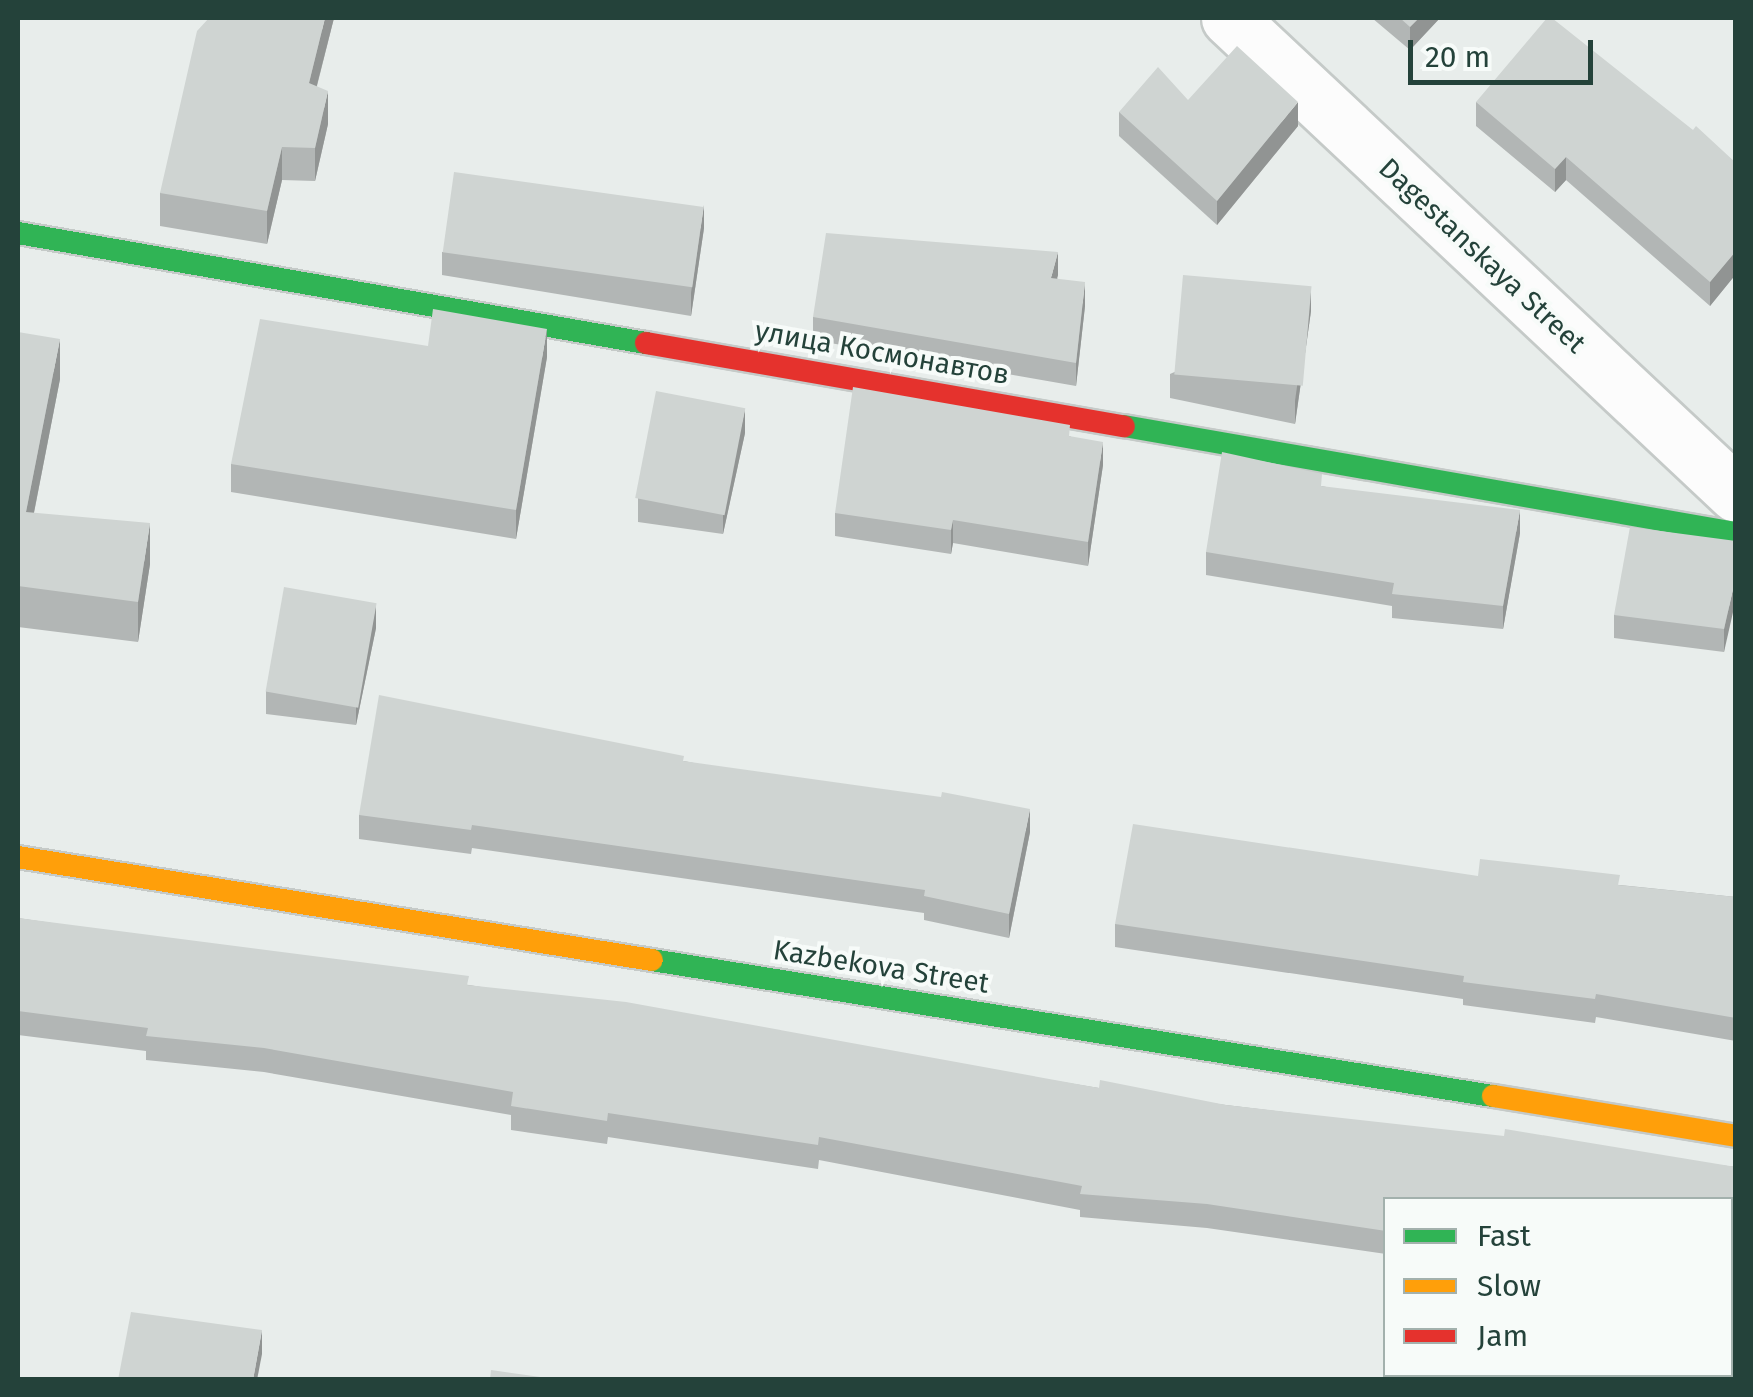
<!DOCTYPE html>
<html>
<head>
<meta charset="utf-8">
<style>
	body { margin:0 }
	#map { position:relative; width:1753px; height:1397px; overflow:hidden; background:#e8edeb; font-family:"Fira Sans",sans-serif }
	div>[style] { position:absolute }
	.roads { filter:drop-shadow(2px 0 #c5cac8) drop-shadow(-2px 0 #c5cac8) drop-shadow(0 2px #c5cac8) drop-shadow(0 -2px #c5cac8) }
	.street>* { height:55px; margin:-27.5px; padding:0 27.5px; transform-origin:27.5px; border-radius:27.5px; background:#fcfcfc }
	.fast>* { height:22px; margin:-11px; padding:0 11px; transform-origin:11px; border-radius:11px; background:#30b455 }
	.slow>* { height:22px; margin:-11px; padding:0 11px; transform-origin:11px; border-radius:11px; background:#ff9f0a }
	.jam>* { height:22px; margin:-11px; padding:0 11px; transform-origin:11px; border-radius:11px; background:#e5322d }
	.wall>* { inset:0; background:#b2b6b5 }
	.shaded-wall>* { inset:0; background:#919493 }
	.building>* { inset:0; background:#cfd4d2; transform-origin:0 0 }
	span { translate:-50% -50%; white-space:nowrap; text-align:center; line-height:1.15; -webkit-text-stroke:8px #f7fbf9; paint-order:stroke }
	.street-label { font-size:28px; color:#24423a }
	.frame { position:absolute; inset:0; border:20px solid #24423a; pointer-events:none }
	.legend { position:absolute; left:1383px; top:1197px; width:350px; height:180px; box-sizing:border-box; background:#f7fbf9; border:2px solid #a3b1ad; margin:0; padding:12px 18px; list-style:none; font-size:30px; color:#24423a }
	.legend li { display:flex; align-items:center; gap:20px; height:50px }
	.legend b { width:50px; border:2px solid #a3b1ad }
	.scale { position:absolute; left:1408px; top:40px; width:185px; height:45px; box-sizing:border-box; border:5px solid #24423a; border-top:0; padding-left:12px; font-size:30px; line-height:35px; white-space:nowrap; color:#24423a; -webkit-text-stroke:8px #f7fbf9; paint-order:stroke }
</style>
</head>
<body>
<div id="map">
	<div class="roads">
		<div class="street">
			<i style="left:1229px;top:18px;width:695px;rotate:43.19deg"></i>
		</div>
		<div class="fast">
			<i style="left:18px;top:233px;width:638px;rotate:9.94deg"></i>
			<i style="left:1124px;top:426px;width:621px;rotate:9.92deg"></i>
			<i style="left:652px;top:960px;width:852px;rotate:9.19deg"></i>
		</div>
		<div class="slow">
			<i style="left:18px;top:857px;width:642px;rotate:9.23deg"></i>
			<i style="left:1493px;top:1096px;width:246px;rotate:9.3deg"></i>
		</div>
		<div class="jam">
			<i style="left:646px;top:343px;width:485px;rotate:9.9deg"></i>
		</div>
	</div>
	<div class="wall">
		<i style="clip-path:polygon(334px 18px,317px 86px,328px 124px,315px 181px,282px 180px,267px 244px,160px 226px,160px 193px)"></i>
		<i style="clip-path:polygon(1372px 18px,1440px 18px,1410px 50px)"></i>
		<i style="clip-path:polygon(1188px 100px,1298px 126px,1217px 225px,1119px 136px,1119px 112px)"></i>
		<i style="clip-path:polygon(1476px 102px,1693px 130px,1736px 163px,1736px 274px,1710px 306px,1566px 180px,1555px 192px,1476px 126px)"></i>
		<i style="clip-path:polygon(704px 228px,691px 316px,442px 275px,442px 252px)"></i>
		<i style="clip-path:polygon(1058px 275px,1057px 278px,1085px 306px,1076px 386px,813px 340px,813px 317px)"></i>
		<i style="clip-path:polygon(1311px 311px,1295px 424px,1170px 398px,1170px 374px)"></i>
		<i style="clip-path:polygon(18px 332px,60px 379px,34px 513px,150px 564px,138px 642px,18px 627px)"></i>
		<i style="clip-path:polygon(547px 357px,516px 539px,231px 492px,231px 464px)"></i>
		<i style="clip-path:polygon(745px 433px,723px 534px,638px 522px,638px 498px)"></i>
		<i style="clip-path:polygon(1070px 436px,1103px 465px,1088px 566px,953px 543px,951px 554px,835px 536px,835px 513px)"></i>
		<i style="clip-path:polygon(1322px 486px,1520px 533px,1503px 629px,1392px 618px,1392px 606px,1206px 575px,1206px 552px)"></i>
		<i style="clip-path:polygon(1736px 541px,1724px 652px,1614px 638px,1614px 615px)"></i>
		<i style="clip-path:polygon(376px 628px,356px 725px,266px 714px,266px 691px)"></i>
		<i style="clip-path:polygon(684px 761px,1030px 832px,1009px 938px,924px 920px,924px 913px,472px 848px,471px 854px,359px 839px,359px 815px)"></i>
		<i style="clip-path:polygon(1478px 876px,1620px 885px,1736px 897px,1736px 1041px,1596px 1017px,1595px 1023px,1463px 1005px,1463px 999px,1115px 947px,1115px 924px)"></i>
		<i style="clip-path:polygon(18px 918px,469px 985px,1099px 1088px,1226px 1105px,1736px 1167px,1736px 1297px,1730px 1296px,1730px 1200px,1386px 1200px,1386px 1254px,1207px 1228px,1080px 1217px,1080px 1210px,819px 1160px,818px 1169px,608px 1137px,607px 1144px,511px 1130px,511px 1115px,264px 1072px,146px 1060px,146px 1051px,18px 1035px)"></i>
	</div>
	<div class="shaded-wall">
		<i style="clip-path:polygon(325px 18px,334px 18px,309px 116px,309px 83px)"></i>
		<i style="clip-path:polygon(1419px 18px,1440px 18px,1410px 50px,1410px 27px)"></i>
		<i style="clip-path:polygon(328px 91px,328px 124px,315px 181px,315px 148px)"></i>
		<i style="clip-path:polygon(1298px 102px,1298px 126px,1217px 225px,1217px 201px)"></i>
		<i style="clip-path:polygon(282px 147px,282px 180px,267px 244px,267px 211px)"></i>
		<i style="clip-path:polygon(1566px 157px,1566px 180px,1555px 192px,1555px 169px)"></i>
		<i style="clip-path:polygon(704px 205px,704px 228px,691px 316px,691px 293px)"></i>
		<i style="clip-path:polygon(1736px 251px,1736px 274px,1710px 306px,1710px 282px)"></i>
		<i style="clip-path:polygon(1058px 252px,1058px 275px,1051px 301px,1051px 278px)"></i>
		<i style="clip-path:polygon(1085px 282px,1085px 306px,1076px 386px,1076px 363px)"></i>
		<i style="clip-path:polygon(1311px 287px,1311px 311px,1295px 424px,1295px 401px)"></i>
		<i style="clip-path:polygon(547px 329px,547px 357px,516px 539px,516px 510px)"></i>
		<i style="clip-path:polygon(60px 339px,60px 379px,26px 553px,26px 512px)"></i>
		<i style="clip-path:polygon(745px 409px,745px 433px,723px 534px,723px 510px)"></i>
		<i style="clip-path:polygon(1103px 442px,1103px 465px,1088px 566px,1088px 542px)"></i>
		<i style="clip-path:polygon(1520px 510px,1520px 533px,1503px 629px,1503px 606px)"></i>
		<i style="clip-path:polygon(953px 520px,953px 543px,951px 554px,951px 530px)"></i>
		<i style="clip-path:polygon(150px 523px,150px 564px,138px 642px,138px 602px)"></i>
		<i style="clip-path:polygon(1736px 576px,1736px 599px,1724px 652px,1724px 629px)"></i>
		<i style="clip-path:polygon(376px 604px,376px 628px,356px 725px,356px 702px)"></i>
		<i style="clip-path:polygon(1030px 809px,1030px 832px,1009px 938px,1009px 914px)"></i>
		<i style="clip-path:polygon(262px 1330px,262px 1354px,257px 1380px,253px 1380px)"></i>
	</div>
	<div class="building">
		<i style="clip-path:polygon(209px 18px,325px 18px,309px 83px,328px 91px,315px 148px,282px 147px,267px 211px,160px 193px,197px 31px)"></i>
		<i style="clip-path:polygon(1400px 18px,1419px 18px,1410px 27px)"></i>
		<i style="clip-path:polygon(1547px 18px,1552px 18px,1693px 130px,1696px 126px,1736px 163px,1736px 251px,1710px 282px,1566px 157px,1555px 169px,1476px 102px)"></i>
		<i style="clip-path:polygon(1237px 46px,1298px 102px,1217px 201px,1119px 112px,1158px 67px,1188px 100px)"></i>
		<i style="left:454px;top:172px;width:252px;height:81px;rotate:8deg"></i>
		<i style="clip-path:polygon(826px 233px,1058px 252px,1051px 278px,1085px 282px,1076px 363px,813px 317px)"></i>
		<i style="left:1183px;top:275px;width:129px;height:100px;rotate:5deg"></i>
		<i style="clip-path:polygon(433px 309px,547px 329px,516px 510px,231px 464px,260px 319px,428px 346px)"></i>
		<i style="clip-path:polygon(18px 332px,60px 339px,26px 512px,150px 523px,138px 602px,18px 586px)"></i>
		<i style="clip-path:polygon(853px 387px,1070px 425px,1069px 436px,1103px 442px,1088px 542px,953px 520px,951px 530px,835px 513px)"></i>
		<i style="left:656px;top:391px;width:91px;height:109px;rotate:11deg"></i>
		<i style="clip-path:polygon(1222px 452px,1322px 474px,1321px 486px,1520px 510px,1503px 606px,1392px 594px,1394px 583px,1206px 552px)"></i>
		<i style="clip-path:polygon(1630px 527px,1736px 541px,1736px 576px,1724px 629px,1614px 615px)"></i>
		<i style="left:284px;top:587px;width:94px;height:106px;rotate:10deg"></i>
		<i style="clip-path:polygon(379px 695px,684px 756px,683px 761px,941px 797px,942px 792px,1030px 809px,1009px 914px,924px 896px,925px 890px,472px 825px,471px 830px,359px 815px)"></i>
		<i style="clip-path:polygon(1133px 824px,1478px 876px,1480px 859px,1620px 875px,1618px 885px,1736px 897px,1736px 1018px,1596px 994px,1595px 999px,1463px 982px,1464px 976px,1115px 924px)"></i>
		<i style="clip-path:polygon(18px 918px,469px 976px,467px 985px,626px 1002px,1099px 1088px,1100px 1080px,1226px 1105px,1504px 1136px,1505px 1129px,1736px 1167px,1736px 1273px,1730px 1272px,1730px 1200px,1386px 1200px,1386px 1231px,1207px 1204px,1080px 1194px,1082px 1186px,819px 1137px,818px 1145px,608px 1113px,607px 1121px,511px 1106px,513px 1092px,264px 1048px,146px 1036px,148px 1028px,18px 1011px)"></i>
		<i style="clip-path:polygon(131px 1312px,262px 1330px,253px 1380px,118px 1380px)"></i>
		<i style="clip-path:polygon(491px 1370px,562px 1380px,490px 1380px)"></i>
	</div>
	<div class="street-label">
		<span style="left:1482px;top:256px;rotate:43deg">Dagestanskaya Street</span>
		<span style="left:882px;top:353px;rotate:10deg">улица Космонавтов</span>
		<span style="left:881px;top:967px;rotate:9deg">Kazbekova Street</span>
	</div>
	<div class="frame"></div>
	<ul class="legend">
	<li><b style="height:12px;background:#30b455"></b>Fast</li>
	<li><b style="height:12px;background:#ff9f0a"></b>Slow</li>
	<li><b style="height:12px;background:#e5322d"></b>Jam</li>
	</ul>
	<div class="scale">20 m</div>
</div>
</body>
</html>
